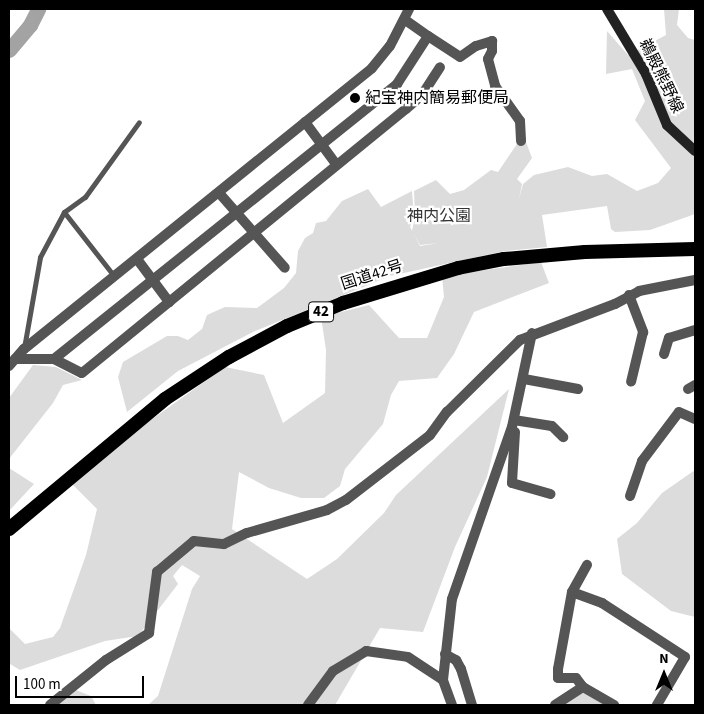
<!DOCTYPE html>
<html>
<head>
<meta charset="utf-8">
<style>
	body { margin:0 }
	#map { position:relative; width:704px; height:714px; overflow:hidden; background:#fff; font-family:"Source Sans 3","Noto Sans JP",sans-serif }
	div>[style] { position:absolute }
	.green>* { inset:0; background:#dcdcdc }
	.river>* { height:15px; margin:-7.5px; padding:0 7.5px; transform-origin:7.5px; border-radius:7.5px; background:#a3a3a3 }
	.service>* { height:5px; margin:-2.5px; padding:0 2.5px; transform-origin:2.5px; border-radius:2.5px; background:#555 }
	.minor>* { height:10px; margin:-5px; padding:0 5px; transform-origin:5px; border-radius:5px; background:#555 }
	.secondary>* { height:10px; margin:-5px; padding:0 5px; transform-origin:5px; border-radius:5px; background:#222 }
	.trunk>* { height:14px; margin:-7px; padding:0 7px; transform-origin:7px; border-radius:7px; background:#000 }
	.dots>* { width:14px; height:14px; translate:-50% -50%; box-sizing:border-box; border:2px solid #fff; border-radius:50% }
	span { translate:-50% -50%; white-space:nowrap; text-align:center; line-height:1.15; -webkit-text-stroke:4.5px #fff; paint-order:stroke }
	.shield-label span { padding:1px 4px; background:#fff; border:1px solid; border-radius:4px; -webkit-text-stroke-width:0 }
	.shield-label { font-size:15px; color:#000; font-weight:700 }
	.street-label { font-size:16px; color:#000 }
	.poi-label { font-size:16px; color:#000 }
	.left { translate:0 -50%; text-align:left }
	.park-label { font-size:16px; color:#333 }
	.frame { position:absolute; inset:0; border:10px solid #000; pointer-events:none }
	.north { position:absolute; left:639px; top:649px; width:50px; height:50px; -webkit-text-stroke:4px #fff; paint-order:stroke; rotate:0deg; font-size:14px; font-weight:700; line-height:20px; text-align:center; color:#000 }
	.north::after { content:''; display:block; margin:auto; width:18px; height:22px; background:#000; clip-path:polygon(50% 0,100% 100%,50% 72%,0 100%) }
	.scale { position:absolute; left:15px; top:676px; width:129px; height:22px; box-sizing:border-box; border:2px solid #000; border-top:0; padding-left:6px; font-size:15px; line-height:18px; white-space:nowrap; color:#000; -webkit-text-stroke:4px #fff; paint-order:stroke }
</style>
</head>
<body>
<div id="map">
	<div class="green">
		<i style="clip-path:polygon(664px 9px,679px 9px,677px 25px,688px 38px,695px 40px,695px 214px,650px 230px,615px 232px,611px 229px,607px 206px,542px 215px,547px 247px,505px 251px,390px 276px,253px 332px,178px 371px,127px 412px,118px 377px,123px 362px,167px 336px,178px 336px,188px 340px,202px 329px,207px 315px,225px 307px,257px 308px,284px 288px,296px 273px,298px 251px,305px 238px,313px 233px,316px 223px,326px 221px,342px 201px,368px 189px,381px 207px,412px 191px,414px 216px,410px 227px,420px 246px,439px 243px,420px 245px,412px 231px,415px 216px,414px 191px,436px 180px,450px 194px,464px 190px,491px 170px,498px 172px,519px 141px,526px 142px,532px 158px,517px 179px,522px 184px,519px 199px,523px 184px,534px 175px,568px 167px,592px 176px,607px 174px,637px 191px,658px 183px,671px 168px,635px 120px,645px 101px,632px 69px,606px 74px,607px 31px,628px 55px,666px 35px)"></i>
		<i style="clip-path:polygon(541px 262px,549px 283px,474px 312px,454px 354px,437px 378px,399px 381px,391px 395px,383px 424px,345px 469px,340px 486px,324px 498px,301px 498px,269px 488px,239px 472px,232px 529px,307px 579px,337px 559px,384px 513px,396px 495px,509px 389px,487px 477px,455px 547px,423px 632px,380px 628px,335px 705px,148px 705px,158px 696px,192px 589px,200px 576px,182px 565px,173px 576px,178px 584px,138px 636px,105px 641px,20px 670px,10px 664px,9px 628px,25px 644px,53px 637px,60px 628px,86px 555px,97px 509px,72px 484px,130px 435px,225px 367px,264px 375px,283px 423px,325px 393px,326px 350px,321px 317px,369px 305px,399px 338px,427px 338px,444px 297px,442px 276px)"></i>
		<i style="clip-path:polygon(33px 365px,56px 367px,82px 380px,63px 385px,53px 403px,9px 459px,9px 398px)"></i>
		<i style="clip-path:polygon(9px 468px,34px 484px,9px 511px)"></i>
		<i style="clip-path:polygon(695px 470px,695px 617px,671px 611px,622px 574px,617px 539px,637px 523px,662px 493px)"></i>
		<i style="clip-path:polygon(68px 687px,91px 696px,96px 705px,49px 705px)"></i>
		<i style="clip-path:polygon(585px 692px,604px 705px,562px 705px,574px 693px)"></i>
	</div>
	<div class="river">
		<i style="left:9px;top:50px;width:33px;rotate:-50deg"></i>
		<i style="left:30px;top:25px;width:18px;rotate:-63deg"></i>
	</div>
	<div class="service">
		<i style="left:64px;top:212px;width:81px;rotate:52deg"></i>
		<i style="left:24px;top:348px;width:92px;rotate:-80deg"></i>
		<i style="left:40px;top:257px;width:51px;rotate:-61.9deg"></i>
		<i style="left:64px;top:212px;width:26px;rotate:-36deg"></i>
		<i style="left:85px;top:197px;width:92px;rotate:-54.2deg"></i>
	</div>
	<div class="minor">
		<i style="left:428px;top:36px;width:38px;rotate:33deg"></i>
		<i style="left:460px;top:57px;width:19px;rotate:-35deg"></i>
		<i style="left:476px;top:46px;width:17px;rotate:-17deg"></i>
		<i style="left:492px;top:41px;width:10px;rotate:90deg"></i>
		<i style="left:492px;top:51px;width:9px;rotate:117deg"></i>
		<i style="left:488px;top:59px;width:28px;rotate:75deg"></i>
		<i style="left:495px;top:86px;width:43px;rotate:54.5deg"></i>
		<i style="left:520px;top:121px;width:20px;rotate:87deg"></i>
		<i style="left:305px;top:122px;width:52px;rotate:53.6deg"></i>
		<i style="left:220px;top:194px;width:98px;rotate:48.7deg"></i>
		<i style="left:137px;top:259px;width:54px;rotate:53.3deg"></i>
		<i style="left:629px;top:295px;width:40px;rotate:69deg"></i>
		<i style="left:643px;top:332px;width:51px;rotate:103.5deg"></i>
		<i style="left:664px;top:354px;width:17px;rotate:-73deg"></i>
		<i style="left:669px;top:338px;width:27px;rotate:-17deg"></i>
		<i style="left:15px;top:359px;width:39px"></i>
		<i style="left:54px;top:359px;width:440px;rotate:-38.7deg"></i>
		<i style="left:397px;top:84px;width:57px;rotate:-57.1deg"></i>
		<i style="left:428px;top:36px;width:28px;rotate:-145deg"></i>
		<i style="left:54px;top:359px;width:31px;rotate:27deg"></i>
		<i style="left:82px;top:373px;width:418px;rotate:-39.2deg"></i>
		<i style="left:406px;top:109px;width:21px;rotate:-41deg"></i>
		<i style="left:422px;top:95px;width:33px;rotate:-57deg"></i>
		<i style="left:9px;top:366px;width:23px;rotate:-49deg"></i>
		<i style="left:24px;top:349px;width:447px;rotate:-38.9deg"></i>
		<i style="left:372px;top:68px;width:28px;rotate:-51deg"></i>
		<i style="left:390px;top:46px;width:42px;rotate:-62.8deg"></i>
		<i style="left:524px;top:379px;width:55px;rotate:10.5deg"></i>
		<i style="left:688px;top:389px;width:8px;rotate:-30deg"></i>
		<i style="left:514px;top:420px;width:38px;rotate:9deg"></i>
		<i style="left:552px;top:426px;width:16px;rotate:45deg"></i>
		<i style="left:515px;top:432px;width:51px;rotate:93.4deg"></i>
		<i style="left:512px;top:483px;width:40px;rotate:16deg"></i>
		<i style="left:630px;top:496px;width:37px;rotate:-71deg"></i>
		<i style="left:642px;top:461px;width:61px;rotate:-52.9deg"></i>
		<i style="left:679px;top:412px;width:17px;rotate:24deg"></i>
		<i style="left:572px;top:592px;width:32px;rotate:20deg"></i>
		<i style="left:602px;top:603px;width:99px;rotate:33deg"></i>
		<i style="left:685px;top:657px;width:56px;rotate:120.3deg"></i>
		<i style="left:445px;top:654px;width:13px;rotate:29deg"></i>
		<i style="left:456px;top:660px;width:10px;rotate:61deg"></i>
		<i style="left:461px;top:669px;width:38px;rotate:73deg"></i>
		<i style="left:583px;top:687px;width:11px;rotate:-128deg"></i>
		<i style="left:576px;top:678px;width:18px;rotate:180deg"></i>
		<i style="left:558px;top:678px;width:9px;rotate:-90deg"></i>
		<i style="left:558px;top:669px;width:78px;rotate:-79.7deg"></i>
		<i style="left:572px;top:592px;width:31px;rotate:-61deg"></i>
		<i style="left:50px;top:705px;width:72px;rotate:-38.8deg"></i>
		<i style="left:106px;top:660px;width:51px;rotate:-32.1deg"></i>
		<i style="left:149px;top:633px;width:62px;rotate:-82.5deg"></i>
		<i style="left:157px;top:572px;width:48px;rotate:-40deg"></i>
		<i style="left:194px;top:541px;width:30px;rotate:6deg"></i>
		<i style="left:224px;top:544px;width:25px;rotate:-26deg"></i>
		<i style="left:247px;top:533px;width:83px;rotate:-16deg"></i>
		<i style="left:327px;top:510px;width:21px;rotate:-28deg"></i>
		<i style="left:346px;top:500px;width:106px;rotate:-37.7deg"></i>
		<i style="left:430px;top:435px;width:29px;rotate:-54deg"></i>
		<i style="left:447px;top:412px;width:103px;rotate:-44.6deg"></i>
		<i style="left:520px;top:340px;width:102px;rotate:-20.8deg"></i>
		<i style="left:615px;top:304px;width:27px;rotate:-28deg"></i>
		<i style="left:639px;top:291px;width:57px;rotate:-11.1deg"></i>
		<i style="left:308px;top:705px;width:42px;rotate:-53.7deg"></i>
		<i style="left:333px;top:671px;width:39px;rotate:-31deg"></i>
		<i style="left:366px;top:651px;width:42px;rotate:8.1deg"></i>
		<i style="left:408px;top:657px;width:42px;rotate:33.3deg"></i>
		<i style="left:452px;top:705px;width:27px;rotate:-110deg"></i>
		<i style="left:443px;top:680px;width:81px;rotate:-83.7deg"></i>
		<i style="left:452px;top:599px;width:182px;rotate:-70.8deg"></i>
		<i style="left:512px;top:427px;width:96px;rotate:-78deg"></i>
		<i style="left:555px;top:705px;width:33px;rotate:-33deg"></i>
		<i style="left:583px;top:687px;width:36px;rotate:30deg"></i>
	</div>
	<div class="secondary">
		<i style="left:607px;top:9px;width:76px;rotate:59deg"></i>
		<i style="left:646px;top:74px;width:55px;rotate:67.6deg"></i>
		<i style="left:667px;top:125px;width:38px;rotate:43deg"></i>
	</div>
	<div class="trunk">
		<i style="left:9px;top:529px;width:203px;rotate:-39.8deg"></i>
		<i style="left:165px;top:399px;width:77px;rotate:-33.3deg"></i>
		<i style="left:229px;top:357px;width:66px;rotate:-28.1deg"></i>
		<i style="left:287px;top:326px;width:61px;rotate:-22.3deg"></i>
		<i style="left:343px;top:303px;width:120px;rotate:-16.9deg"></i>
		<i style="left:458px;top:268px;width:47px;rotate:-11.1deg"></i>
		<i style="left:504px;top:259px;width:81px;rotate:-4.9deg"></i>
		<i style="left:585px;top:252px;width:110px;rotate:-1.6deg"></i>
	</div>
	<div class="dots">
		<i style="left:355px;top:98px;background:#000"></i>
	</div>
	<div class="shield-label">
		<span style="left:321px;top:312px">42</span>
	</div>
	<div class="street-label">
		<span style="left:661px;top:76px;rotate:64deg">鵜殿熊野線</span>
		<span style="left:372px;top:275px;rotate:-18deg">国道42号</span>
	</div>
	<div class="poi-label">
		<span class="left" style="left:365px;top:98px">紀宝神内簡易郵便局</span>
	</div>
	<div class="park-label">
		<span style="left:439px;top:216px">神内公園</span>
	</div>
	<div class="frame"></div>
	<div class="north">N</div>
	<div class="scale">100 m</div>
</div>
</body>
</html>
